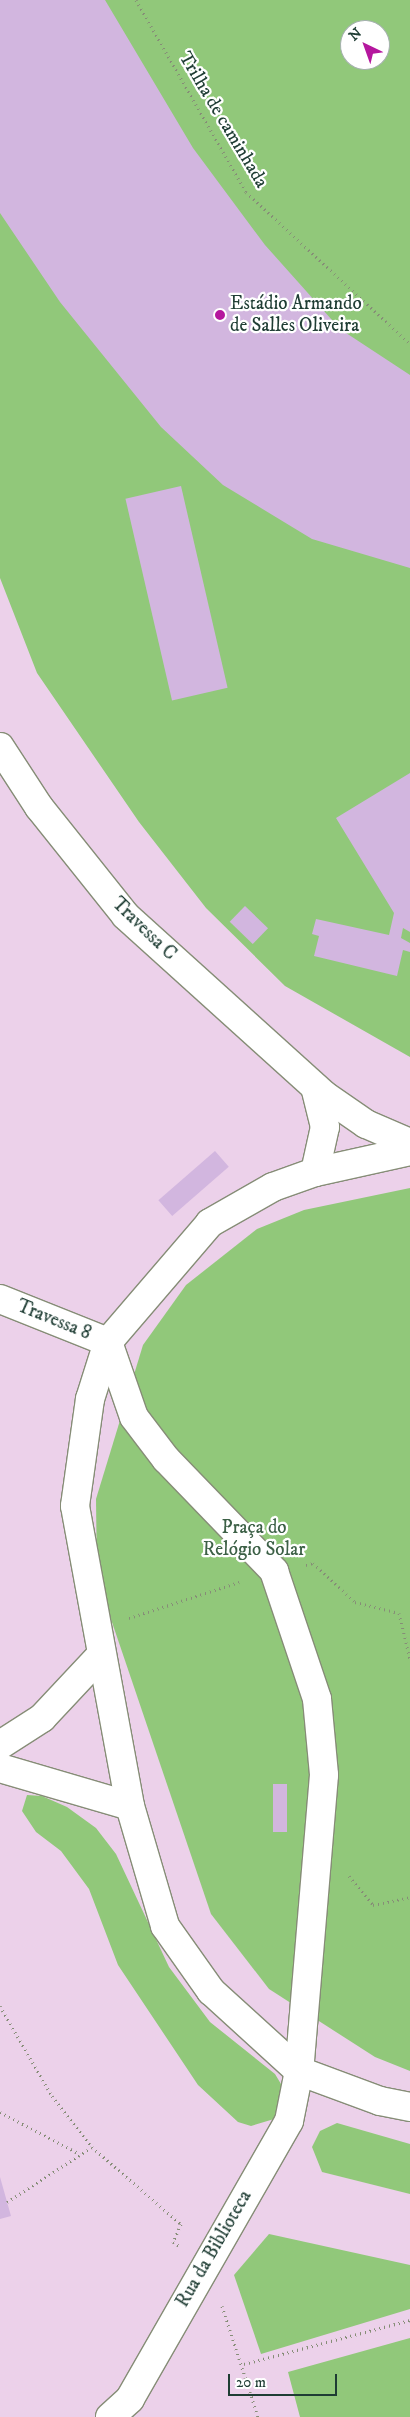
<!DOCTYPE html>
<html>
<head>
<meta charset="utf-8">
<style>
	body { margin:0 }
	#map { position:relative; width:410px; height:2417px; overflow:hidden; background:#ecddba; font-family:"IM FELL DW Pica",serif }
	div>[style] { position:absolute }
	.built>* { inset:0; background:#ecd1ea }
	.green>* { inset:0; background:#91c87a }
	.building>* { inset:0; background:#d2b6df; transform-origin:0 0 }
	.path>* { height:3px; margin-top:-1.5px; transform-origin:0; background:repeating-linear-gradient(90deg,#868d77 0 1px,transparent 0 5px) }
	.roads { filter:drop-shadow(1px 0 #868d77) drop-shadow(-1px 0 #868d77) drop-shadow(0 1px #868d77) drop-shadow(0 -1px #868d77) }
	.minor>* { height:28px; margin:-14px; padding:0 14px; transform-origin:14px; border-radius:14px; background:#fff }
	.dots>* { width:14px; height:14px; translate:-50% -50%; box-sizing:border-box; border:2px solid #fff; border-radius:50% }
	span { translate:-50% -50%; white-space:nowrap; text-align:center; line-height:1.15; -webkit-text-stroke:4.5px #fff; paint-order:stroke }
	.street-label { font-size:19px; color:#1f3d34 }
	.poi-label { font-size:19px; color:#1f3d34 }
	.left { translate:0 -50%; text-align:left }
	.park-label { font-size:19px; color:#3c6046 }
	.north { position:absolute; left:340px; top:20px; width:50px; height:50px; box-sizing:border-box; background:#fff; border:1px solid #a5b1ae; border-radius:50%; rotate:318deg; font-size:14px; font-weight:700; line-height:20px; text-align:center; color:#1f3d34 }
	.north::after { content:''; display:block; margin:auto; width:18px; height:22px; background:#b5179e; clip-path:polygon(50% 0,100% 100%,50% 72%,0 100%) }
	.scale { position:absolute; left:228px; top:2374px; width:109px; height:22px; box-sizing:border-box; border:2px solid #1f3d34; border-top:0; padding-left:6px; font-size:15px; line-height:18px; white-space:nowrap; color:#1f3d34; -webkit-text-stroke:4px #fff; paint-order:stroke }
</style>
</head>
<body>
<div id="map">
	<div class="built">
		<i style="clip-path:polygon(evenodd,0 0,410px 0,410px 2417px,0 2417px,0 0,350px 30px,380px 30px,380px 60px,350px 60px,350px 30px)"></i>
	</div>
	<div class="green">
		<i style="clip-path:polygon(evenodd,0 0,410px 0,410px 1057px,285px 986px,206px 908px,139px 822px,37px 673px,0 578px,0 0,350px 30px,380px 30px,380px 60px,350px 60px,350px 30px)"></i>
		<i style="clip-path:polygon(410px 1188px,410px 2071px,375px 2057px,269px 1989px,211px 1914px,97px 1578px,96px 1499px,143px 1345px,186px 1285px,257px 1229px,304px 1210px)"></i>
		<i style="clip-path:polygon(27px 1795px,42px 1796px,67px 1807px,96px 1828px,116px 1854px,169px 1967px,210px 2022px,275px 2074px,281px 2084px,284px 2096px,274px 2119px,251px 2126px,238px 2122px,198px 2085px,118px 1965px,89px 1889px,61px 1851px,36px 1832px,22px 1811px)"></i>
		<i style="clip-path:polygon(337px 2123px,410px 2144px,410px 2194px,322px 2172px,312px 2147px,320px 2131px)"></i>
		<i style="clip-path:polygon(269px 2234px,410px 2265px,410px 2309px,261px 2354px,234px 2275px)"></i>
		<i style="clip-path:polygon(410px 2338px,410px 2417px,300px 2417px,288px 2372px)"></i>
	</div>
	<div class="building">
		<i style="clip-path:polygon(0 0,105px 0,193px 148px,265px 245px,340px 329px,410px 375px,410px 568px,312px 539px,223px 485px,161px 427px,60px 302px,0 213px)"></i>
		<i style="left:181px;top:486px;width:207px;height:57px;rotate:77deg"></i>
		<i style="clip-path:polygon(410px 773px,410px 932px,403px 928px,401px 938px,410px 943px,410px 952px,403px 950px,397px 976px,314px 956px,319px 936px,312px 934px,316px 919px,389px 935px,394px 913px,336px 818px)"></i>
		<i style="left:245px;top:906px;width:32px;height:22px;rotate:44deg"></i>
		<i style="left:215px;top:1151px;width:21px;height:75px;rotate:49deg"></i>
		<i style="left:273px;top:1784px;width:14px;height:48px"></i>
		<i style="clip-path:polygon(0 2177px,11px 2216px,0 2219px)"></i>
	</div>
	<div class="path">
		<i style="left:136px;top:0;width:221px;rotate:60.2deg"></i>
		<i style="left:246px;top:192px;width:224px;rotate:42.8deg"></i>
		<i style="left:306px;top:1565px;width:7px;rotate:-16deg"></i>
		<i style="left:313px;top:1563px;width:57px;rotate:42.9deg"></i>
		<i style="left:355px;top:1602px;width:45px;rotate:14deg"></i>
		<i style="left:399px;top:1613px;width:47px;rotate:76.6deg"></i>
		<i style="left:129px;top:1618px;width:116px;rotate:-18.1deg"></i>
		<i style="left:349px;top:1876px;width:38px;rotate:50deg"></i>
		<i style="left:373px;top:1905px;width:38px;rotate:-12deg"></i>
		<i style="left:0;top:2006px;width:104px;rotate:60deg"></i>
		<i style="left:52px;top:2096px;width:65px;rotate:51.9deg"></i>
		<i style="left:92px;top:2147px;width:118px;rotate:40.9deg"></i>
		<i style="left:181px;top:2224px;width:20px;rotate:114deg"></i>
		<i style="left:173px;top:2242px;width:9px;rotate:32deg"></i>
		<i style="left:0;top:2112px;width:90px;rotate:27.7deg"></i>
		<i style="left:7px;top:2202px;width:101px;rotate:-32.9deg"></i>
		<i style="left:222px;top:2306px;width:117px;rotate:72deg"></i>
		<i style="left:244px;top:2364px;width:172px;rotate:-14.8deg"></i>
	</div>
	<div class="roads">
		<div class="minor">
			<i style="left:0;top:747px;width:72px;rotate:57deg"></i>
			<i style="left:39px;top:807px;width:139px;rotate:51.4deg"></i>
			<i style="left:126px;top:916px;width:267px;rotate:42.1deg"></i>
			<i style="left:324px;top:1095px;width:51px;rotate:34.6deg"></i>
			<i style="left:366px;top:1124px;width:48px;rotate:23.4deg"></i>
			<i style="left:410px;top:1151px;width:97px;rotate:167.5deg"></i>
			<i style="left:315px;top:1172px;width:45px;rotate:160.3deg"></i>
			<i style="left:273px;top:1187px;width:73px;rotate:150.3deg"></i>
			<i style="left:210px;top:1223px;width:157px;rotate:130.6deg"></i>
			<i style="left:108px;top:1342px;width:60px;rotate:107.5deg"></i>
			<i style="left:90px;top:1399px;width:108px;rotate:98deg"></i>
			<i style="left:75px;top:1506px;width:305px;rotate:79.6deg"></i>
			<i style="left:130px;top:1806px;width:125px;rotate:73.7deg"></i>
			<i style="left:165px;top:1926px;width:80px;rotate:54.7deg"></i>
			<i style="left:211px;top:1991px;width:119px;rotate:42.3deg"></i>
			<i style="left:299px;top:2071px;width:86px;rotate:20.3deg"></i>
			<i style="left:380px;top:2101px;width:31px;rotate:11deg"></i>
			<i style="left:315px;top:1172px;width:46px;rotate:-77.5deg"></i>
			<i style="left:325px;top:1127px;width:41px;rotate:-104deg"></i>
			<i style="left:0;top:1299px;width:116px;rotate:21.7deg"></i>
			<i style="left:108px;top:1342px;width:79px;rotate:70.9deg"></i>
			<i style="left:134px;top:1417px;width:53px;rotate:52.7deg"></i>
			<i style="left:166px;top:1459px;width:156px;rotate:46deg"></i>
			<i style="left:274px;top:1571px;width:135px;rotate:71.4deg"></i>
			<i style="left:317px;top:1699px;width:76px;rotate:84.7deg"></i>
			<i style="left:324px;top:1775px;width:297px;rotate:94.8deg"></i>
			<i style="left:299px;top:2071px;width:51px;rotate:101.3deg"></i>
			<i style="left:289px;top:2121px;width:320px;rotate:119.8deg"></i>
			<i style="left:130px;top:2399px;width:27px;rotate:138deg"></i>
			<i style="left:0;top:1745px;width:50px;rotate:-32.7deg"></i>
			<i style="left:42px;top:1718px;width:86px;rotate:-46.9deg"></i>
			<i style="left:0;top:1768px;width:135px;rotate:16.3deg"></i>
		</div>
	</div>
	<div class="dots">
		<i style="left:220px;top:315px;background:#b5179e"></i>
	</div>
	<div class="street-label">
		<span style="left:223px;top:120px;rotate:59deg">Trilha de caminhada</span>
		<span style="left:144px;top:929px;rotate:44deg">Travessa C</span>
		<span style="left:54px;top:1320px;rotate:22deg">Travessa 8</span>
		<span style="left:214px;top:2249px;rotate:-60deg">Rua da Biblioteca</span>
	</div>
	<div class="poi-label">
		<span class="left" style="left:230px;top:315px">Estádio Armando<br>de Salles Oliveira</span>
	</div>
	<div class="park-label">
		<span style="left:254px;top:1539px">Praça do<br>Relógio Solar</span>
	</div>
	<div class="north">N</div>
	<div class="scale">20 m</div>
</div>
</body>
</html>
